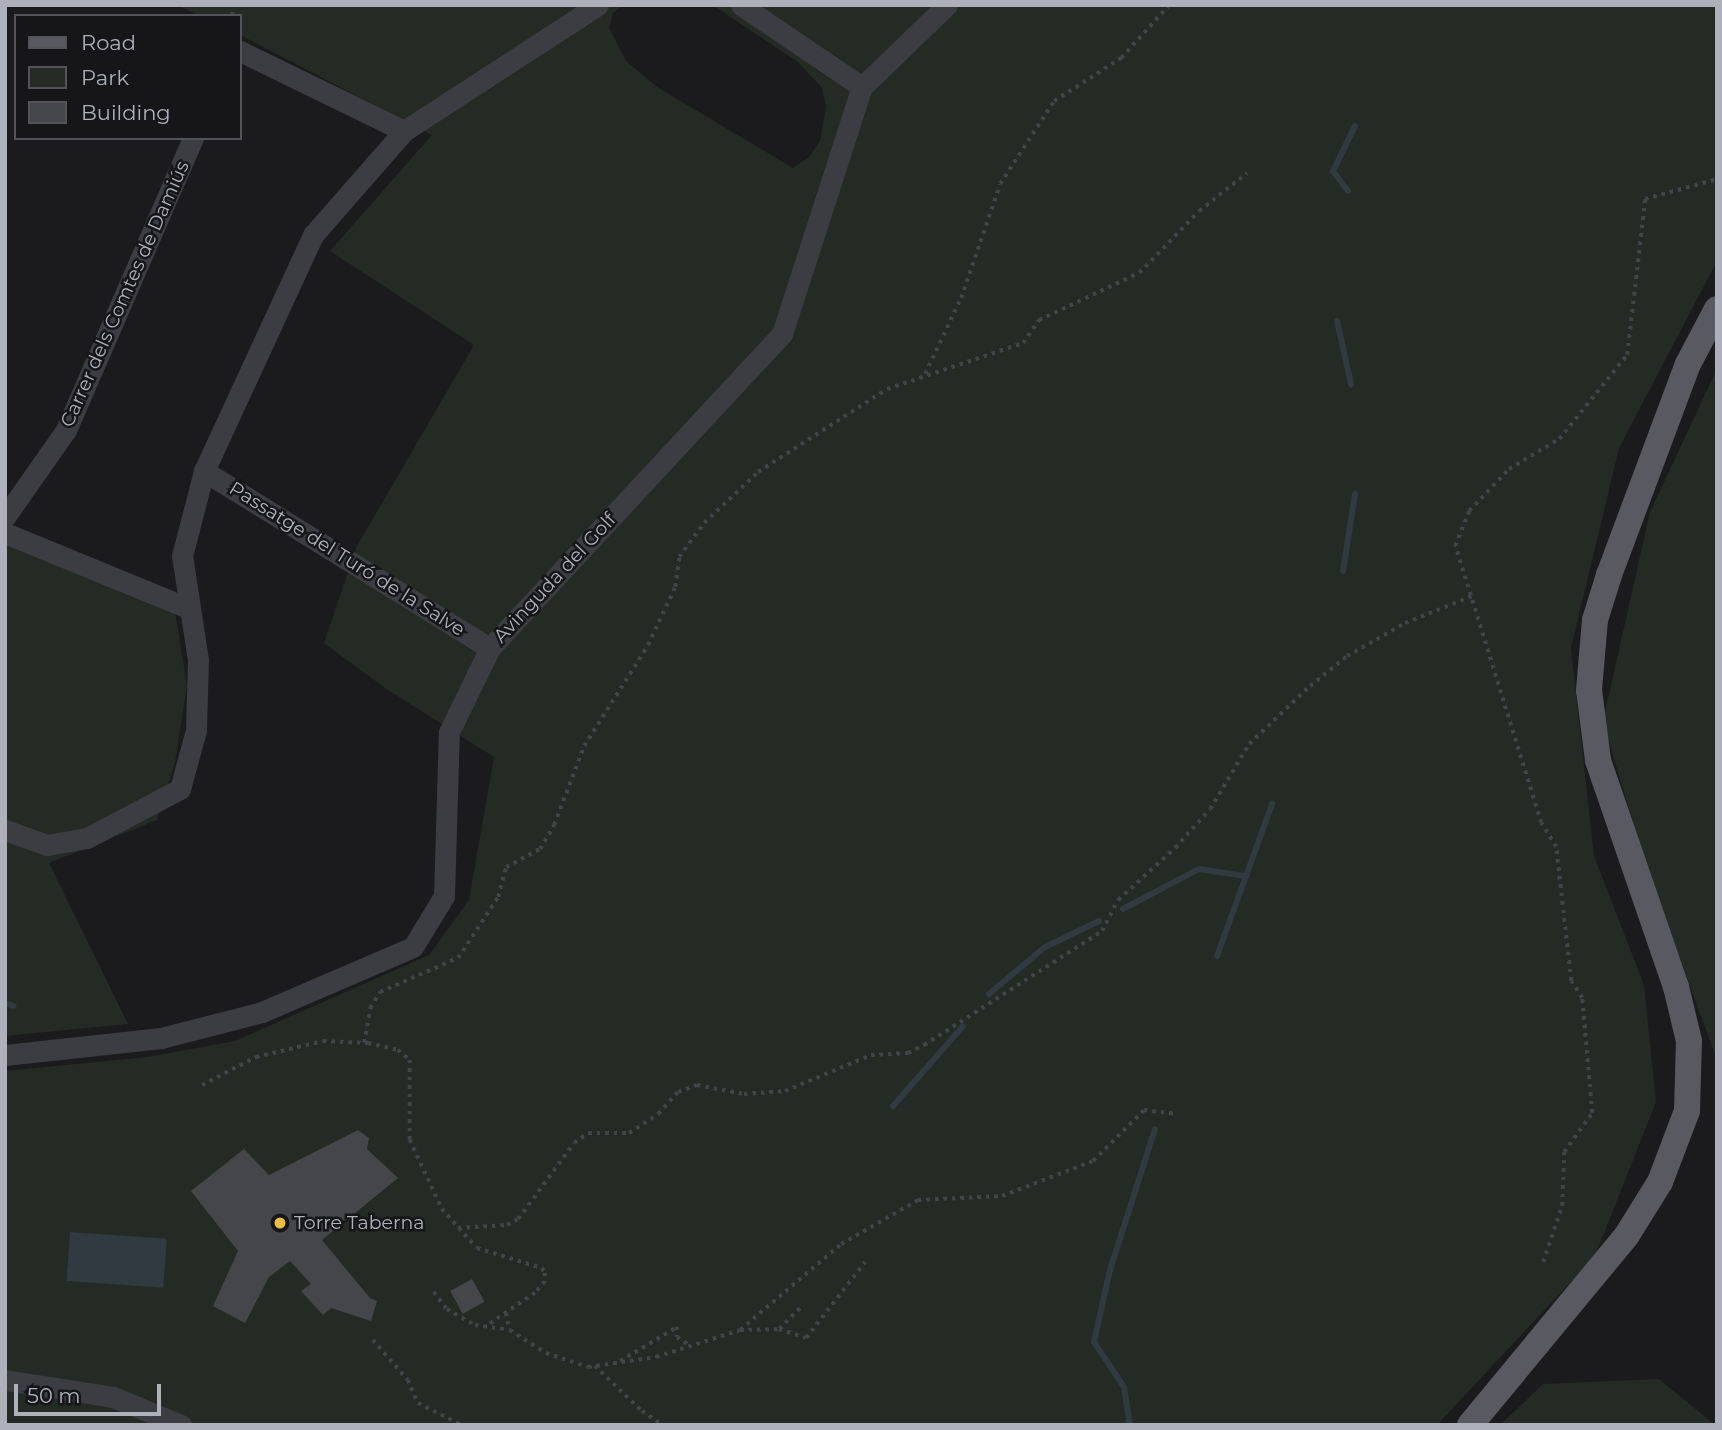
<!DOCTYPE html>
<html>
<head>
<meta charset="utf-8">
<style>
	body { margin:0 }
	#map { position:relative; width:1722px; height:1430px; overflow:hidden; background:#1b1b1d; font-family:Montserrat,sans-serif }
	div>[style] { position:absolute }
	.green>* { inset:0; background:#232b24 }
	.water>* { inset:0; background:#313941; transform-origin:0 0 }
	.stream>* { height:6px; margin:-3px; padding:0 3px; transform-origin:3px; border-radius:3px; background:#313941 }
	.building>* { inset:0; background:#45464a; transform-origin:0 0 }
	.path>* { height:3.5px; margin-top:-1.75px; transform-origin:0; background:repeating-linear-gradient(90deg,#424449 0 3.5px,transparent 0 8.5px) }
	.minor>* { height:21px; margin:-10.5px; padding:0 10.5px; transform-origin:10.5px; border-radius:10.5px; background:#3c3d42 }
	.major>* { height:26px; margin:-13px; padding:0 13px; transform-origin:13px; border-radius:13px; background:#585961 }
	.dots>* { width:19px; height:19px; translate:-50% -50%; box-sizing:border-box; border:4px solid #161618; border-radius:50% }
	span { translate:-50% -50%; white-space:nowrap; text-align:center; line-height:1.15; -webkit-text-stroke:5px #161618; paint-order:stroke }
	.street-label { font-size:19px; color:#aeb1bc }
	.poi-label { font-size:19px; color:#aeb1bc }
	.left { translate:0 -50%; text-align:left }
	.frame { position:absolute; inset:0; border:7px solid #aeb1bc; pointer-events:none }
	.legend { position:absolute; left:14px; top:14px; width:228px; height:126px; box-sizing:border-box; background:#161618; border:2px solid #53545a; margin:0; padding:9px 12px; list-style:none; font-size:21px; color:#aeb1bc }
	.legend li { display:flex; align-items:center; gap:14px; height:35px }
	.legend b { width:35px; border:2px solid #53545a }
	.scale { position:absolute; left:14px; top:1384px; width:147px; height:32px; box-sizing:border-box; border:4px solid #aeb1bc; border-top:0; padding-left:9px; font-size:21px; line-height:24px; white-space:nowrap; color:#aeb1bc; -webkit-text-stroke:5px #161618; paint-order:stroke }
</style>
</head>
<body>
<div id="map">
	<div class="green">
		<i style="clip-path:polygon(177px 5px,624px 5px,613px 13px,609px 28px,626px 61px,657px 87px,793px 168px,809px 157px,820px 141px,826px 106px,822px 88px,799px 63px,713px 5px,1717px 5px,1717px 261px,1619px 448px,1571px 648px,1594px 856px,1644px 985px,1656px 1102px,1595px 1256px,1437px 1425px,5px 1425px,5px 1071px,147px 1057px,235px 1041px,429px 955px,469px 900px,494px 757px,385px 688px,324px 643px,357px 546px,474px 345px,330px 251px,432px 135px,240px 35px,240px 16px,200px 16px)"></i>
		<i style="clip-path:polygon(1717px 369px,1717px 1060px,1645px 863px,1603px 721px,1650px 512px)"></i>
		<i style="clip-path:polygon(5px 541px,174px 606px,187px 685px,175px 763px,157px 820px,49px 863px,128px 1024px,5px 1036px)"></i>
		<i style="clip-path:polygon(1659px 1379px,1715px 1425px,1500px 1425px,1543px 1384px)"></i>
	</div>
	<div class="water">
		<i style="left:70px;top:1232px;width:97px;height:49px;rotate:4deg"></i>
	</div>
	<div class="stream">
		<i style="left:1348px;top:191px;width:25px;rotate:-127deg"></i>
		<i style="left:1333px;top:171px;width:50px;rotate:-63.9deg"></i>
		<i style="left:1337px;top:321px;width:65px;rotate:77.5deg"></i>
		<i style="left:1343px;top:571px;width:78px;rotate:-81.1deg"></i>
		<i style="left:1123px;top:909px;width:86px;rotate:-27.8deg"></i>
		<i style="left:1199px;top:869px;width:48px;rotate:8.5deg"></i>
		<i style="left:1217px;top:956px;width:162px;rotate:-70.1deg"></i>
		<i style="left:989px;top:994px;width:73px;rotate:-40deg"></i>
		<i style="left:1045px;top:947px;width:60px;rotate:-25.7deg"></i>
		<i style="left:5px;top:1003px;width:9px;rotate:18deg"></i>
		<i style="left:893px;top:1106px;width:106px;rotate:-48.8deg"></i>
		<i style="left:1130px;top:1425px;width:38px;rotate:-99deg"></i>
		<i style="left:1124px;top:1387px;width:54px;rotate:-123.7deg"></i>
		<i style="left:1094px;top:1342px;width:74px;rotate:-77.5deg"></i>
		<i style="left:1110px;top:1270px;width:148px;rotate:-72.3deg"></i>
	</div>
	<div class="building">
		<i style="clip-path:polygon(358px 1130px,369px 1138px,367px 1149px,398px 1178px,322px 1240px,370px 1298px,377px 1301px,371px 1321px,331px 1308px,323px 1315px,301px 1291px,311px 1284px,290px 1261px,269px 1277px,245px 1323px,213px 1306px,238px 1251px,191px 1191px,244px 1149px,269px 1175px)"></i>
		<i style="left:472px;top:1279px;width:26px;height:25px;rotate:61deg"></i>
	</div>
	<div class="path">
		<i style="left:232px;top:16px;width:11px;rotate:-85deg"></i>
		<i style="left:925px;top:374px;width:84px;rotate:-64.7deg"></i>
		<i style="left:961px;top:298px;width:120px;rotate:-71.1deg"></i>
		<i style="left:1000px;top:184px;width:99px;rotate:-57deg"></i>
		<i style="left:1054px;top:101px;width:80px;rotate:-32.7deg"></i>
		<i style="left:1121px;top:58px;width:72px;rotate:-47.8deg"></i>
		<i style="left:364px;top:1043px;width:36px;rotate:-80deg"></i>
		<i style="left:370px;top:1008px;width:19px;rotate:-58deg"></i>
		<i style="left:380px;top:992px;width:85px;rotate:-23.6deg"></i>
		<i style="left:458px;top:958px;width:73px;rotate:-56.7deg"></i>
		<i style="left:498px;top:897px;width:31px;rotate:-75deg"></i>
		<i style="left:506px;top:867px;width:38px;rotate:-28deg"></i>
		<i style="left:540px;top:849px;width:28px;rotate:-60deg"></i>
		<i style="left:554px;top:825px;width:85px;rotate:-69.2deg"></i>
		<i style="left:584px;top:746px;width:120px;rotate:-57.6deg"></i>
		<i style="left:648px;top:645px;width:64px;rotate:-65deg"></i>
		<i style="left:675px;top:587px;width:30px;rotate:-82deg"></i>
		<i style="left:679px;top:557px;width:42px;rotate:-53.7deg"></i>
		<i style="left:704px;top:523px;width:74px;rotate:-43.4deg"></i>
		<i style="left:758px;top:472px;width:153px;rotate:-32.8deg"></i>
		<i style="left:887px;top:389px;width:144px;rotate:-18.7deg"></i>
		<i style="left:1023px;top:343px;width:28px;rotate:-55deg"></i>
		<i style="left:1039px;top:320px;width:110px;rotate:-25.2deg"></i>
		<i style="left:1139px;top:273px;width:86px;rotate:-45.9deg"></i>
		<i style="left:1199px;top:211px;width:61px;rotate:-38.4deg"></i>
		<i style="left:202px;top:1085px;width:61px;rotate:-27.4deg"></i>
		<i style="left:256px;top:1057px;width:69px;rotate:-13.4deg"></i>
		<i style="left:323px;top:1041px;width:45px;rotate:2.5deg"></i>
		<i style="left:368px;top:1043px;width:31px;rotate:13deg"></i>
		<i style="left:398px;top:1050px;width:16px;rotate:40deg"></i>
		<i style="left:410px;top:1060px;width:80px;rotate:90deg"></i>
		<i style="left:410px;top:1140px;width:76px;rotate:65.1deg"></i>
		<i style="left:442px;top:1209px;width:52px;rotate:48.1deg"></i>
		<i style="left:477px;top:1248px;width:68px;rotate:17.1deg"></i>
		<i style="left:542px;top:1268px;width:6px;rotate:59deg"></i>
		<i style="left:545px;top:1273px;width:9px;rotate:90deg"></i>
		<i style="left:545px;top:1282px;width:15px;rotate:132deg"></i>
		<i style="left:535px;top:1293px;width:58px;rotate:145.5deg"></i>
		<i style="left:458px;top:1228px;width:49px;rotate:-3.5deg"></i>
		<i style="left:507px;top:1225px;width:13px;rotate:-29deg"></i>
		<i style="left:518px;top:1219px;width:94px;rotate:-53.6deg"></i>
		<i style="left:574px;top:1143px;width:17px;rotate:-36deg"></i>
		<i style="left:588px;top:1133px;width:41px"></i>
		<i style="left:629px;top:1133px;width:35px;rotate:-33deg"></i>
		<i style="left:658px;top:1114px;width:30px;rotate:-48deg"></i>
		<i style="left:678px;top:1092px;width:20px;rotate:-20deg"></i>
		<i style="left:697px;top:1085px;width:48px;rotate:10.8deg"></i>
		<i style="left:744px;top:1094px;width:41px;rotate:-4.2deg"></i>
		<i style="left:785px;top:1091px;width:93px;rotate:-22.7deg"></i>
		<i style="left:871px;top:1055px;width:37px;rotate:-3deg"></i>
		<i style="left:908px;top:1053px;width:18px;rotate:-27deg"></i>
		<i style="left:924px;top:1045px;width:211px;rotate:-32.6deg"></i>
		<i style="left:1102px;top:931px;width:35px;rotate:-63deg"></i>
		<i style="left:1118px;top:900px;width:77px;rotate:-42.4deg"></i>
		<i style="left:1175px;top:848px;width:52px;rotate:-48.1deg"></i>
		<i style="left:1210px;top:809px;width:76px;rotate:-59deg"></i>
		<i style="left:1249px;top:744px;width:84px;rotate:-43.6deg"></i>
		<i style="left:1310px;top:686px;width:48px;rotate:-39deg"></i>
		<i style="left:1347px;top:656px;width:67px;rotate:-29.6deg"></i>
		<i style="left:1405px;top:623px;width:72px;rotate:-21.9deg"></i>
		<i style="left:1543px;top:1262px;width:59px;rotate:-71.3deg"></i>
		<i style="left:1562px;top:1206px;width:54px;rotate:-87.9deg"></i>
		<i style="left:1564px;top:1152px;width:48px;rotate:-54.3deg"></i>
		<i style="left:1592px;top:1113px;width:115px;rotate:-95deg"></i>
		<i style="left:1582px;top:998px;width:20px;rotate:-123deg"></i>
		<i style="left:1571px;top:981px;width:135px;rotate:-96.4deg"></i>
		<i style="left:1556px;top:847px;width:28px;rotate:-122deg"></i>
		<i style="left:1541px;top:823px;width:290px;rotate:-107.2deg"></i>
		<i style="left:1455px;top:546px;width:38px;rotate:-68deg"></i>
		<i style="left:1469px;top:511px;width:58px;rotate:-46.4deg"></i>
		<i style="left:1509px;top:469px;width:58px;rotate:-31deg"></i>
		<i style="left:1559px;top:439px;width:108px;rotate:-51deg"></i>
		<i style="left:1627px;top:355px;width:157px;rotate:-83.4deg"></i>
		<i style="left:1645px;top:199px;width:75px;rotate:-15.5deg"></i>
		<i style="left:434px;top:1292px;width:21px;rotate:53deg"></i>
		<i style="left:447px;top:1309px;width:32px;rotate:30deg"></i>
		<i style="left:475px;top:1325px;width:35px;rotate:8deg"></i>
		<i style="left:510px;top:1330px;width:43px;rotate:32.6deg"></i>
		<i style="left:546px;top:1353px;width:44px;rotate:18.4deg"></i>
		<i style="left:588px;top:1367px;width:69px;rotate:-8.4deg"></i>
		<i style="left:656px;top:1357px;width:88px;rotate:-17.8deg"></i>
		<i style="left:740px;top:1330px;width:39px;rotate:-1deg"></i>
		<i style="left:779px;top:1329px;width:28px;rotate:18deg"></i>
		<i style="left:806px;top:1338px;width:96px;rotate:-52.2deg"></i>
		<i style="left:506px;top:1313px;width:17px;rotate:77deg"></i>
		<i style="left:779px;top:1329px;width:31px;rotate:-45deg"></i>
		<i style="left:740px;top:1330px;width:133px;rotate:-40.4deg"></i>
		<i style="left:841px;top:1244px;width:89px;rotate:-29.7deg"></i>
		<i style="left:918px;top:1200px;width:84px;rotate:-2.7deg"></i>
		<i style="left:1002px;top:1196px;width:97px;rotate:-21deg"></i>
		<i style="left:1093px;top:1161px;width:72px;rotate:-45deg"></i>
		<i style="left:1144px;top:1110px;width:31px;rotate:7deg"></i>
		<i style="left:373px;top:1340px;width:53px;rotate:48.8deg"></i>
		<i style="left:408px;top:1380px;width:25px;rotate:67deg"></i>
		<i style="left:418px;top:1403px;width:49px;rotate:26.6deg"></i>
		<i style="left:620px;top:1361px;width:66px;rotate:-30.8deg"></i>
		<i style="left:677px;top:1327px;width:10px;rotate:90deg"></i>
		<i style="left:677px;top:1337px;width:17px;rotate:33deg"></i>
		<i style="left:595px;top:1366px;width:65px;rotate:43.8deg"></i>
		<i style="left:642px;top:1411px;width:25px;rotate:34deg"></i>
	</div>
	<div class="minor">
		<i style="left:741px;top:5px;width:146px;rotate:34.1deg"></i>
		<i style="left:240px;top:51px;width:182px;rotate:26deg"></i>
		<i style="left:204px;top:471px;width:336px;rotate:31.8deg"></i>
		<i style="left:5px;top:517px;width:106px;rotate:-55deg"></i>
		<i style="left:66px;top:430px;width:318px;rotate:-66.5deg"></i>
		<i style="left:5px;top:533px;width:200px;rotate:22.3deg"></i>
		<i style="left:5px;top:830px;width:45px;rotate:19.7deg"></i>
		<i style="left:47px;top:845px;width:41px;rotate:-9.9deg"></i>
		<i style="left:87px;top:838px;width:105px;rotate:-27.8deg"></i>
		<i style="left:180px;top:789px;width:61px;rotate:-74.8deg"></i>
		<i style="left:196px;top:730px;width:70px;rotate:-88.4deg"></i>
		<i style="left:198px;top:660px;width:105px;rotate:-98.7deg"></i>
		<i style="left:182px;top:556px;width:88px;rotate:-75.5deg"></i>
		<i style="left:204px;top:471px;width:260px;rotate:-65.2deg"></i>
		<i style="left:313px;top:235px;width:138px;rotate:-48.8deg"></i>
		<i style="left:404px;top:131px;width:231px;rotate:-33deg"></i>
		<i style="left:5px;top:1055px;width:157px;rotate:-6.2deg"></i>
		<i style="left:161px;top:1038px;width:104px;rotate:-14.4deg"></i>
		<i style="left:262px;top:1012px;width:164px;rotate:-23.3deg"></i>
		<i style="left:413px;top:947px;width:60px;rotate:-58.7deg"></i>
		<i style="left:444px;top:896px;width:164px;rotate:-88.3deg"></i>
		<i style="left:449px;top:732px;width:93px;rotate:-64deg"></i>
		<i style="left:490px;top:648px;width:429px;rotate:-47.1deg"></i>
		<i style="left:782px;top:334px;width:260px;rotate:-72.1deg"></i>
		<i style="left:862px;top:87px;width:118px;rotate:-44deg"></i>
		<i style="left:5px;top:1380px;width:109px;rotate:8.9deg"></i>
		<i style="left:113px;top:1397px;width:74px;rotate:22.4deg"></i>
	</div>
	<div class="major">
		<i style="left:1470px;top:1425px;width:246px;rotate:-50.4deg"></i>
		<i style="left:1627px;top:1235px;width:62px;rotate:-58.1deg"></i>
		<i style="left:1660px;top:1182px;width:76px;rotate:-69.2deg"></i>
		<i style="left:1687px;top:1111px;width:70px;rotate:-88.4deg"></i>
		<i style="left:1689px;top:1041px;width:56px;rotate:-103.5deg"></i>
		<i style="left:1676px;top:987px;width:240px;rotate:-109deg"></i>
		<i style="left:1598px;top:760px;width:71px;rotate:-97.3deg"></i>
		<i style="left:1589px;top:690px;width:70px;rotate:-85.1deg"></i>
		<i style="left:1595px;top:620px;width:47px;rotate:-72.7deg"></i>
		<i style="left:1609px;top:575px;width:225px;rotate:-69.5deg"></i>
		<i style="left:1688px;top:364px;width:62px;rotate:-62.2deg"></i>
	</div>
	<div class="dots">
		<i style="left:280px;top:1223px;background:#ecbd44"></i>
	</div>
	<div class="street-label">
		<span style="left:125px;top:294px;rotate:-66deg">Carrer dels Comtes de Damiús</span>
		<span style="left:347px;top:559px;rotate:32deg">Passatge del Turó de la Salve</span>
		<span style="left:555px;top:578px;rotate:-47deg">Avinguda del Golf</span>
	</div>
	<div class="poi-label">
		<span class="left" style="left:294px;top:1223px">Torre Taberna</span>
	</div>
	<div class="frame"></div>
	<ul class="legend">
	<li><b style="height:9px;background:#585961"></b>Road</li>
	<li><b style="height:19px;background:#232b24"></b>Park</li>
	<li><b style="height:19px;background:#45464a"></b>Building</li>
	</ul>
	<div class="scale">50 m</div>
</div>
</body>
</html>
